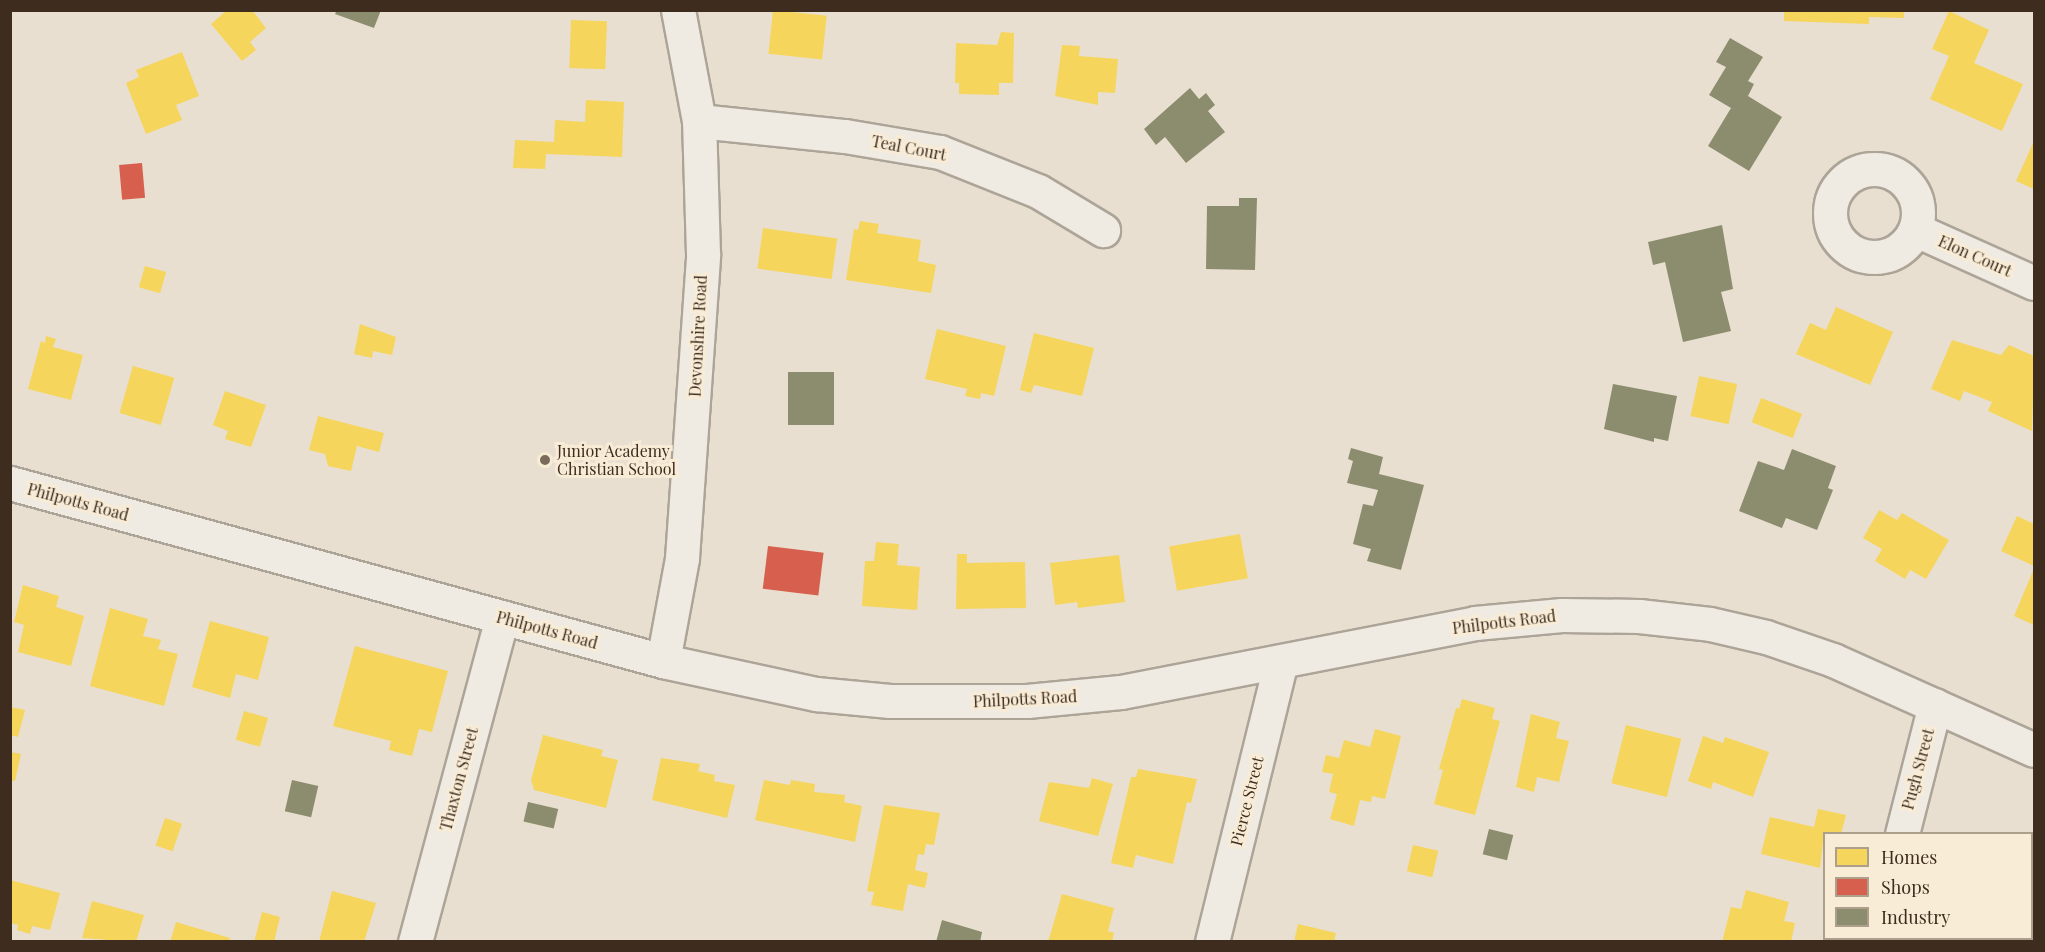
<!DOCTYPE html>
<html>
<head>
<meta charset="utf-8">
<style>
	body { margin:0 }
	#map { position:relative; width:2045px; height:952px; overflow:hidden; background:#e8dfd0; font-family:"Playfair Display",serif }
	div>[style] { position:absolute }
	.homes>* { inset:0; background:#f6d55c; transform-origin:0 0 }
	.shops>* { inset:0; background:#d6604d; transform-origin:0 0 }
	.industry>* { inset:0; background:#8c8c6e; transform-origin:0 0 }
	.roads { filter:drop-shadow(2px 0 #ada498) drop-shadow(-2px 0 #ada498) drop-shadow(0 2px #ada498) drop-shadow(0 -2px #ada498) }
	.minor>* { height:33px; margin:-16.5px; padding:0 16.5px; transform-origin:16.5px; border-radius:16.5px; background:#efeae2 }
	.minor>.ring { margin:-16.5px; padding:0; box-sizing:content-box; background:none; border:33px solid #efeae2; border-radius:50% }
	.dots>* { width:16px; height:16px; translate:-50% -50%; box-sizing:border-box; border:3px solid #f8ecd6; border-radius:50% }
	span { translate:-50% -50%; white-space:nowrap; text-align:center; line-height:1.15; -webkit-text-stroke:6px #f8ecd6; paint-order:stroke }
	.street-label { font-size:16px; color:#3e2c1e }
	.poi-label { font-size:16px; color:#3e2c1e }
	.left { translate:0 -50%; text-align:left }
	.frame { position:absolute; inset:0; border:12px solid #3e2c1e; pointer-events:none }
	.legend { position:absolute; left:1823px; top:832px; width:210px; height:108px; box-sizing:border-box; background:#f8ecd6; border:2px solid #ae9f8c; margin:0; padding:8px 10px; list-style:none; font-size:18px; color:#3e2c1e }
	.legend li { display:flex; align-items:center; gap:12px; height:30px }
	.legend b { width:30px; border:2px solid #ae9f8c }
</style>
</head>
<body>
<div id="map">
	<div class="homes">
		<i style="clip-path:polygon(227px 10px,252px 10px,266px 28px,250px 42px,256px 50px,242px 61px,211px 24px)"></i>
		<i style="left:773px;top:10px;width:54px;height:44px;rotate:6deg"></i>
		<i style="clip-path:polygon(1784px 10px,1904px 10px,1904px 18px,1869px 17px,1869px 24px,1784px 21px)"></i>
		<i style="clip-path:polygon(1949px 11px,1989px 30px,1974px 63px,2023px 84px,2002px 131px,1930px 99px,1949px 56px,1932px 49px)"></i>
		<i style="left:571px;top:20px;width:36px;height:48px;rotate:2deg"></i>
		<i style="clip-path:polygon(1001px 32px,1014px 33px,1013px 83px,999px 83px,999px 95px,959px 94px,959px 83px,955px 83px,956px 43px,997px 45px)"></i>
		<i style="clip-path:polygon(1062px 45px,1080px 46px,1079px 56px,1118px 59px,1115px 93px,1098px 92px,1098px 105px,1055px 96px)"></i>
		<i style="clip-path:polygon(182px 52px,199px 96px,176px 105px,182px 120px,146px 134px,126px 83px,139px 77px,136px 70px)"></i>
		<i style="clip-path:polygon(586px 100px,624px 102px,622px 157px,546px 154px,545px 169px,513px 168px,515px 140px,554px 142px,555px 120px,585px 122px)"></i>
		<i style="clip-path:polygon(2034px 141px,2034px 189px,2016px 181px)"></i>
		<i style="clip-path:polygon(860px 221px,879px 224px,877px 233px,921px 240px,918px 261px,936px 265px,931px 293px,846px 280px,854px 229px,858px 230px)"></i>
		<i style="left:763px;top:228px;width:75px;height:41px;rotate:8deg"></i>
		<i style="left:145px;top:266px;width:22px;height:22px;rotate:16deg"></i>
		<i style="clip-path:polygon(1836px 307px,1893px 332px,1870px 385px,1796px 354px,1810px 323px,1826px 330px)"></i>
		<i style="clip-path:polygon(360px 324px,396px 337px,392px 355px,373px 351px,372px 358px,354px 354px)"></i>
		<i style="clip-path:polygon(937px 329px,1006px 346px,994px 396px,981px 393px,980px 399px,965px 396px,967px 389px,925px 379px)"></i>
		<i style="clip-path:polygon(1034px 333px,1094px 348px,1082px 396px,1034px 385px,1031px 393px,1020px 390px)"></i>
		<i style="clip-path:polygon(46px 336px,56px 339px,53px 347px,83px 355px,71px 400px,28px 389px,41px 341px,45px 343px)"></i>
		<i style="clip-path:polygon(1952px 340px,2001px 355px,2009px 345px,2034px 356px,2032px 431px,1988px 411px,1992px 402px,1964px 391px,1960px 401px,1931px 389px)"></i>
		<i style="left:133px;top:366px;width:43px;height:49px;rotate:16deg"></i>
		<i style="left:1699px;top:376px;width:39px;height:41px;rotate:12deg"></i>
		<i style="clip-path:polygon(225px 391px,266px 405px,251px 447px,225px 439px,228px 431px,213px 425px)"></i>
		<i style="left:1761px;top:398px;width:44px;height:26px;rotate:21deg"></i>
		<i style="clip-path:polygon(318px 416px,384px 433px,379px 452px,357px 446px,351px 471px,328px 466px,325px 454px,309px 450px)"></i>
		<i style="clip-path:polygon(1879px 510px,1897px 520px,1902px 513px,1949px 540px,1926px 579px,1910px 570px,1905px 579px,1875px 561px,1882px 549px,1863px 538px)"></i>
		<i style="clip-path:polygon(2017px 516px,2034px 524px,2034px 566px,2001px 551px)"></i>
		<i style="left:1240px;top:534px;width:45px;height:72px;rotate:80deg"></i>
		<i style="clip-path:polygon(876px 542px,899px 544px,897px 565px,920px 567px,917px 610px,862px 606px,865px 561px,874px 561px)"></i>
		<i style="clip-path:polygon(957px 554px,967px 554px,967px 563px,1025px 562px,1026px 608px,956px 609px)"></i>
		<i style="clip-path:polygon(1119px 555px,1125px 602px,1078px 608px,1077px 602px,1055px 605px,1050px 563px)"></i>
		<i style="clip-path:polygon(2033px 571px,2034px 572px,2034px 625px,2014px 616px)"></i>
		<i style="clip-path:polygon(23px 585px,59px 596px,56px 607px,84px 616px,71px 666px,18px 652px,24px 625px,14px 622px)"></i>
		<i style="clip-path:polygon(110px 608px,148px 619px,143px 636px,161px 640px,158px 649px,178px 654px,164px 706px,90px 686px)"></i>
		<i style="clip-path:polygon(210px 621px,269px 637px,258px 680px,236px 674px,230px 698px,192px 687px)"></i>
		<i style="clip-path:polygon(355px 646px,448px 671px,432px 732px,419px 729px,412px 756px,389px 750px,391px 741px,333px 726px)"></i>
		<i style="clip-path:polygon(1462px 699px,1495px 708px,1492px 719px,1500px 721px,1475px 815px,1434px 804px,1443px 770px,1439px 769px,1456px 708px,1459px 709px)"></i>
		<i style="clip-path:polygon(10px 707px,25px 710px,18px 737px,10px 735px)"></i>
		<i style="left:244px;top:711px;width:25px;height:30px;rotate:16deg"></i>
		<i style="clip-path:polygon(1531px 714px,1560px 722px,1556px 738px,1569px 741px,1559px 782px,1537px 777px,1534px 792px,1516px 787px)"></i>
		<i style="left:1626px;top:725px;width:57px;height:60px;rotate:14deg"></i>
		<i style="clip-path:polygon(1375px 729px,1401px 736px,1385px 799px,1372px 796px,1371px 802px,1360px 800px,1354px 826px,1330px 819px,1337px 794px,1329px 792px,1333px 774px,1322px 772px,1326px 755px,1339px 758px,1344px 740px,1370px 747px)"></i>
		<i style="clip-path:polygon(543px 735px,603px 750px,601px 756px,618px 760px,606px 808px,534px 790px,531px 780px)"></i>
		<i style="clip-path:polygon(1703px 736px,1723px 743px,1725px 737px,1769px 752px,1753px 797px,1713px 782px,1711px 789px,1688px 781px)"></i>
		<i style="clip-path:polygon(10px 752px,21px 754px,15px 781px,10px 780px)"></i>
		<i style="clip-path:polygon(661px 758px,700px 764px,698px 771px,715px 775px,714px 781px,735px 785px,727px 818px,652px 800px)"></i>
		<i style="clip-path:polygon(1138px 769px,1197px 779px,1191px 803px,1187px 802px,1173px 864px,1136px 855px,1133px 868px,1111px 863px,1131px 777px,1136px 777px)"></i>
		<i style="clip-path:polygon(1092px 778px,1113px 784px,1098px 836px,1039px 821px,1049px 782px,1089px 788px)"></i>
		<i style="clip-path:polygon(764px 780px,790px 785px,791px 780px,815px 784px,814px 792px,845px 795px,844px 802px,862px 806px,855px 842px,755px 820px)"></i>
		<i style="clip-path:polygon(884px 805px,940px 813px,934px 845px,926px 844px,924px 855px,918px 854px,915px 870px,928px 873px,925px 888px,908px 884px,903px 911px,871px 905px,874px 892px,867px 891px)"></i>
		<i style="clip-path:polygon(1818px 809px,1846px 815px,1841px 834px,1824px 834px,1820px 868px,1761px 854px,1770px 817px,1814px 827px)"></i>
		<i style="left:165px;top:818px;width:18px;height:29px;rotate:19deg"></i>
		<i style="left:1413px;top:845px;width:26px;height:27px;rotate:13deg"></i>
		<i style="left:2032px;top:873px;width:2px;height:53px;rotate:27deg"></i>
		<i style="clip-path:polygon(10px 880px,60px 893px,50px 930px,32px 926px,30px 934px,17px 930px,18px 925px,10px 923px)"></i>
		<i style="clip-path:polygon(1746px 890px,1789px 902px,1784px 921px,1795px 923px,1791px 942px,1722px 942px,1731px 907px,1741px 909px)"></i>
		<i style="clip-path:polygon(332px 891px,376px 903px,364px 942px,319px 942px)"></i>
		<i style="clip-path:polygon(1062px 894px,1114px 908px,1108px 931px,1114px 933px,1112px 942px,1048px 942px)"></i>
		<i style="clip-path:polygon(92px 901px,144px 915px,136px 942px,82px 938px)"></i>
		<i style="clip-path:polygon(262px 912px,280px 917px,274px 942px,254px 942px)"></i>
		<i style="clip-path:polygon(176px 922px,230px 938px,229px 942px,170px 942px)"></i>
		<i style="clip-path:polygon(1298px 924px,1336px 933px,1334px 942px,1294px 942px)"></i>
	</div>
	<div class="shops">
		<i style="left:142px;top:163px;width:35px;height:23px;rotate:85deg"></i>
		<i style="left:768px;top:546px;width:56px;height:43px;rotate:7deg"></i>
	</div>
	<div class="industry">
		<i style="clip-path:polygon(337px 10px,381px 10px,374px 28px,335px 14px)"></i>
		<i style="clip-path:polygon(1730px 38px,1763px 57px,1748px 81px,1754px 84px,1748px 96px,1782px 117px,1749px 171px,1708px 146px,1731px 108px,1709px 95px,1726px 67px,1716px 62px)"></i>
		<i style="clip-path:polygon(1190px 88px,1199px 99px,1206px 93px,1215px 105px,1208px 111px,1225px 132px,1186px 163px,1165px 137px,1156px 145px,1144px 129px)"></i>
		<i style="clip-path:polygon(1239px 198px,1257px 198px,1255px 270px,1206px 269px,1207px 206px,1239px 206px)"></i>
		<i style="clip-path:polygon(1722px 225px,1733px 289px,1721px 292px,1731px 331px,1683px 342px,1665px 262px,1653px 265px,1648px 242px)"></i>
		<i style="left:788px;top:372px;width:46px;height:53px"></i>
		<i style="clip-path:polygon(1613px 384px,1677px 396px,1668px 441px,1654px 438px,1654px 442px,1604px 429px)"></i>
		<i style="clip-path:polygon(1351px 448px,1383px 457px,1379px 474px,1424px 485px,1401px 570px,1367px 561px,1371px 549px,1353px 544px,1363px 504px,1373px 506px,1378px 490px,1347px 483px,1353px 461px,1348px 459px)"></i>
		<i style="clip-path:polygon(1792px 449px,1836px 466px,1828px 488px,1833px 490px,1817px 530px,1786px 518px,1782px 528px,1739px 511px,1758px 461px,1784px 470px)"></i>
		<i style="left:292px;top:780px;width:27px;height:32px;rotate:13deg"></i>
		<i style="left:528px;top:802px;width:31px;height:20px;rotate:13deg"></i>
		<i style="left:1489px;top:829px;width:25px;height:26px;rotate:14deg"></i>
		<i style="clip-path:polygon(942px 920px,982px 932px,980px 942px,936px 942px)"></i>
	</div>
	<div class="roads">
		<div class="minor">
			<i style="left:699px;top:121px;width:147px;rotate:5.9deg"></i>
			<i style="left:845px;top:136px;width:96px;rotate:9.6deg"></i>
			<i style="left:940px;top:152px;width:105px;rotate:21.7deg"></i>
			<i style="left:1038px;top:191px;width:76px;rotate:31deg"></i>
			<i class="ring" style="left:1830px;top:169px;width:55px;height:55px"></i>
			<i style="left:1916px;top:230px;width:129px;rotate:24.2deg"></i>
			<i style="left:10px;top:483px;width:677px;rotate:15.25deg"></i>
			<i style="left:663px;top:661px;width:157px;rotate:12.2deg"></i>
			<i style="left:816px;top:694px;width:74px;rotate:5.4deg"></i>
			<i style="left:890px;top:701px;width:137px"></i>
			<i style="left:1027px;top:701px;width:94px;rotate:-5.5deg"></i>
			<i style="left:1121px;top:692px;width:361px;rotate:-11deg"></i>
			<i style="left:1475px;top:623px;width:87px;rotate:-5.3deg"></i>
			<i style="left:1562px;top:615px;width:77px;rotate:0.7deg"></i>
			<i style="left:1639px;top:616px;width:71px;rotate:6.4deg"></i>
			<i style="left:1710px;top:624px;width:57px;rotate:13.1deg"></i>
			<i style="left:1766px;top:637px;width:71px;rotate:18.9deg"></i>
			<i style="left:1833px;top:660px;width:220px;rotate:24.1deg"></i>
			<i style="left:663px;top:661px;width:105px;rotate:-79.5deg"></i>
			<i style="left:682px;top:558px;width:305px;rotate:-86deg"></i>
			<i style="left:703px;top:254px;width:133px;rotate:-91.7deg"></i>
			<i style="left:699px;top:121px;width:113px;rotate:-100.7deg"></i>
			<i style="left:1902px;top:834px;width:133px;rotate:-75.7deg"></i>
			<i style="left:415px;top:942px;width:336px;rotate:-75deg"></i>
			<i style="left:1212px;top:942px;width:289px;rotate:-76.2deg"></i>
			<i style="left:1873px;top:942px;width:4px;rotate:-76deg"></i>
		</div>
	</div>
	<div class="dots">
		<i style="left:545px;top:460px;background:#7a6b5c"></i>
	</div>
	<div class="street-label">
		<span style="left:909px;top:148px;rotate:11deg">Teal Court</span>
		<span style="left:1975px;top:256px;rotate:24deg">Elon Court</span>
		<span style="left:698px;top:336px;rotate:-87deg">Devonshire Road</span>
		<span style="left:78px;top:502px;rotate:15deg">Philpotts Road</span>
		<span style="left:1504px;top:622px;rotate:-7deg">Philpotts Road</span>
		<span style="left:547px;top:630px;rotate:15deg">Philpotts Road</span>
		<span style="left:1025px;top:699px;rotate:-3deg">Philpotts Road</span>
		<span style="left:1918px;top:769px;rotate:-75deg">Pugh Street</span>
		<span style="left:459px;top:779px;rotate:-75deg">Thaxton Street</span>
		<span style="left:1247px;top:801px;rotate:-76deg">Pierce Street</span>
	</div>
	<div class="poi-label">
		<span class="left" style="left:557px;top:460px">Junior Academy<br>Christian School</span>
	</div>
	<div class="frame"></div>
	<ul class="legend">
	<li><b style="height:16px;background:#f6d55c"></b>Homes</li>
	<li><b style="height:16px;background:#d6604d"></b>Shops</li>
	<li><b style="height:16px;background:#8c8c6e"></b>Industry</li>
	</ul>
</div>
</body>
</html>
